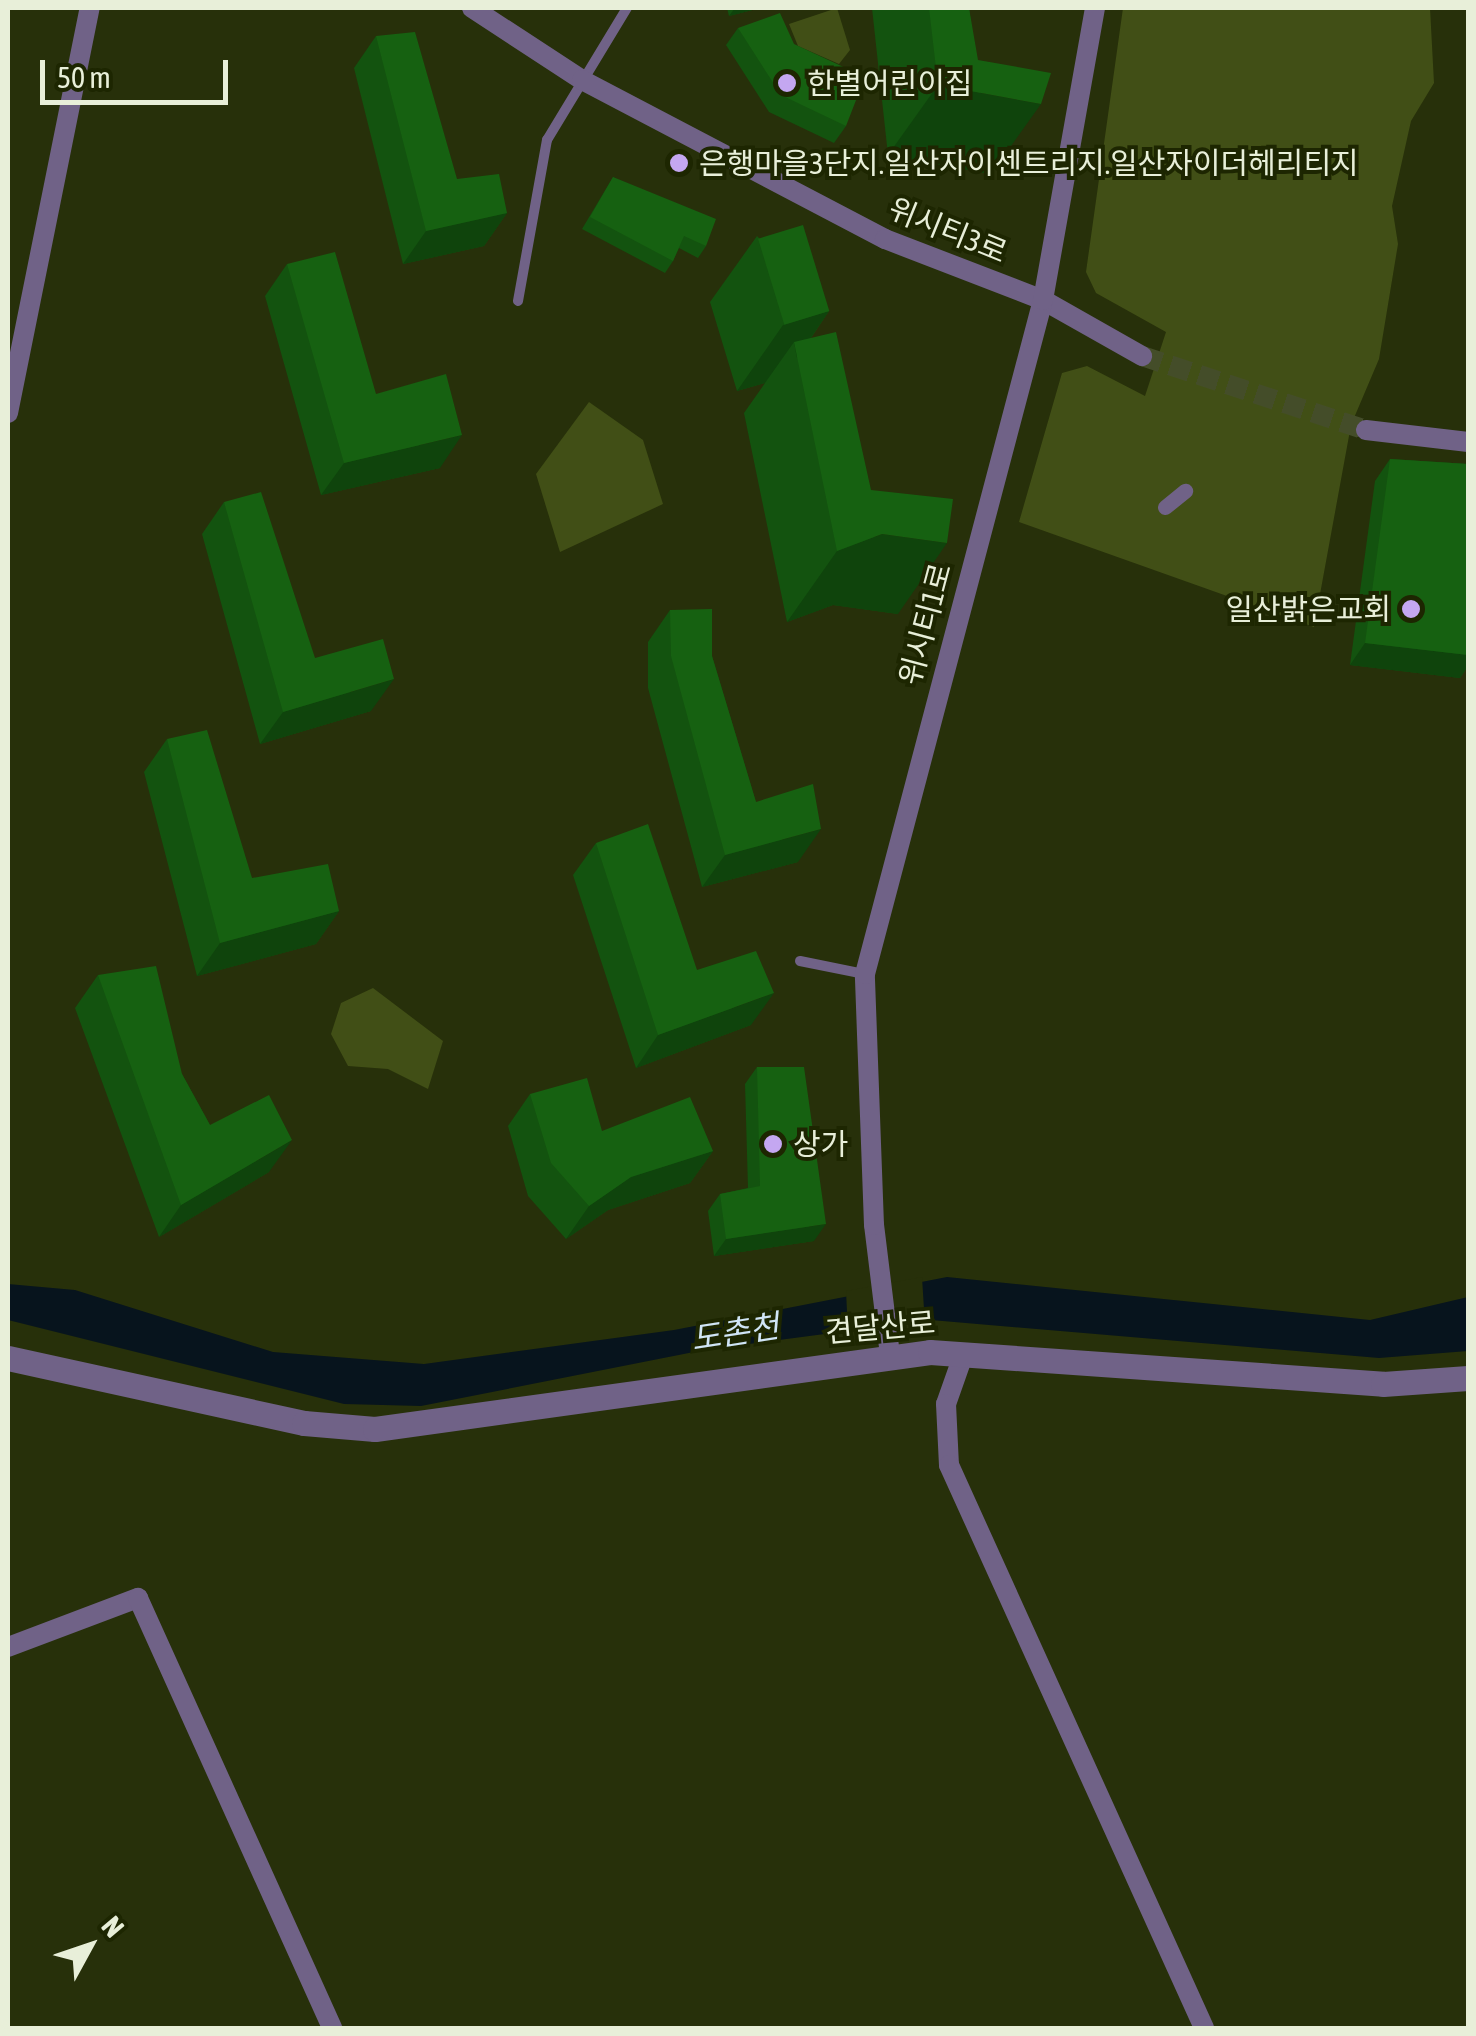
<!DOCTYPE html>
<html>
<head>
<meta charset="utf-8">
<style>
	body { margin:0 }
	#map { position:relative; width:1476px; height:2036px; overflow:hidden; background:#27300a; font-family:"Asap Condensed","Noto Sans KR",sans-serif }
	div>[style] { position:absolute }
	.green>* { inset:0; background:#414f16 }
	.water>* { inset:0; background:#07141d }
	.pier>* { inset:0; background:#27300a }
	.minor-tunnel>* { height:20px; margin-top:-10px; transform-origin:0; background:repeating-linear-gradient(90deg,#444d29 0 20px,transparent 0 30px) }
	.service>* { height:10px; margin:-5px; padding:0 5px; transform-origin:5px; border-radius:5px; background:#706287 }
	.pedestrian>* { height:15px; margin:-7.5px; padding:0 7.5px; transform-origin:7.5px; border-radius:7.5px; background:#706287 }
	.minor>* { height:20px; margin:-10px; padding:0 10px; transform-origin:10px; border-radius:10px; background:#706287 }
	.tertiary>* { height:25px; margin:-12.5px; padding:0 12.5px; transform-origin:12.5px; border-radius:12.5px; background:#706287 }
	.wall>* { inset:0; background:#13530f }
	.shaded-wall>* { inset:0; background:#0f440c }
	.building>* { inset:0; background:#166111; transform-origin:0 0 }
	.dots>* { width:28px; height:28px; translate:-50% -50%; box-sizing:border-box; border:5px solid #1d2601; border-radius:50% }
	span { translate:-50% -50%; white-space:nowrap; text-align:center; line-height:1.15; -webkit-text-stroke:8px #1d2601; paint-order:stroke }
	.poi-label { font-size:30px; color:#e8efd9 }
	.left { translate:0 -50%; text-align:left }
	.right { translate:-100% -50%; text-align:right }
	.street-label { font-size:30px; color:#e8efd9 }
	.water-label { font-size:32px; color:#d0e5f6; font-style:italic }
	.frame { position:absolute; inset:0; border:10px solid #e8efd9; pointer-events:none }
	.north { position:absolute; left:40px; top:1896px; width:100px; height:100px; -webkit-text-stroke:8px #1d2601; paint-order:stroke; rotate:50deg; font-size:28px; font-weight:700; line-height:40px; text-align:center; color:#e8efd9 }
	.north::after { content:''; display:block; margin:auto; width:35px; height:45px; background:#e8efd9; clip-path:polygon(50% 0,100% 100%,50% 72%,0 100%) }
	.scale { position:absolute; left:40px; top:60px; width:188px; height:45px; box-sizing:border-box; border:5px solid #e8efd9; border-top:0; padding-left:12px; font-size:30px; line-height:35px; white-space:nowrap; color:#e8efd9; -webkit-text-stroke:8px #1d2601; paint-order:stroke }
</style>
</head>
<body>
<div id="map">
	<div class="green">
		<i style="clip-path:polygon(837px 8px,850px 50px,839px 64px,798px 46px,789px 24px)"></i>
		<i style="clip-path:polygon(1123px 8px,1430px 8px,1434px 83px,1411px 121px,1392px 206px,1398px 244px,1379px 359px,1351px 425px,1314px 627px,1019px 522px,1062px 373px,1087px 366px,1145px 396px,1166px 332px,1096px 293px,1086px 272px)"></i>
		<i style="clip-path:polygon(589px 402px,643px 440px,663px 504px,560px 552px,536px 474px)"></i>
		<i style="clip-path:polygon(373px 988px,443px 1041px,428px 1089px,388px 1069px,348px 1066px,331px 1034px,341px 1003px)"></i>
	</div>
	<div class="water">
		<i style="clip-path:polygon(947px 1277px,1370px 1320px,1468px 1297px,1468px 1351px,1379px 1358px,931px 1320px,704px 1350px,421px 1406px,344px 1404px,8px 1320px,8px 1284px,75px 1290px,273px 1352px,424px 1364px,674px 1330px)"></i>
	</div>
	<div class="pier">
		<i style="clip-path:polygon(922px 1277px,925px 1325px,848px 1332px,846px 1291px)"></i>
	</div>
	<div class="minor-tunnel">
		<i style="left:1142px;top:356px;width:236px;rotate:18.3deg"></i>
	</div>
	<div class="service">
		<i style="left:518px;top:301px;width:164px;rotate:-79.8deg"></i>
		<i style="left:547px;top:140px;width:154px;rotate:-58.8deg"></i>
		<i style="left:800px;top:961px;width:65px;rotate:11.5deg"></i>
	</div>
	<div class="pedestrian">
		<i style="left:1165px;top:507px;width:26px;rotate:-39deg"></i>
	</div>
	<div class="minor">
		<i style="left:472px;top:8px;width:131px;rotate:33.2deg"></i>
		<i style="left:582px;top:80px;width:342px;rotate:27.7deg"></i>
		<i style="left:885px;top:239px;width:169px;rotate:21.1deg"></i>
		<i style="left:1043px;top:300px;width:114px;rotate:29.5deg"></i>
		<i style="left:8px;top:413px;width:413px;rotate:-78.6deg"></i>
		<i style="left:1366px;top:430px;width:103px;rotate:6.7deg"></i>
		<i style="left:964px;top:1353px;width:54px;rotate:109.4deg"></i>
		<i style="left:946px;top:1404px;width:61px;rotate:87.2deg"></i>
		<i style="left:949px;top:1465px;width:618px;rotate:65.63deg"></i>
		<i style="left:890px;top:1355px;width:131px;rotate:-97deg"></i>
		<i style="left:874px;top:1225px;width:251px;rotate:-92.1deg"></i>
		<i style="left:865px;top:974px;width:697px;rotate:-75.21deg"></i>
		<i style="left:1043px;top:300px;width:297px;rotate:-79.9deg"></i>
		<i style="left:8px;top:1647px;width:139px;rotate:-20.7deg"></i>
		<i style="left:138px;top:1598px;width:472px;rotate:65.7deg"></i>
	</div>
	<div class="tertiary">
		<i style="left:8px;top:1358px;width:303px;rotate:12.4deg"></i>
		<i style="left:304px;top:1423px;width:71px;rotate:4.8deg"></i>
		<i style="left:375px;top:1429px;width:560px;rotate:-7.9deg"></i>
		<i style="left:930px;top:1352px;width:454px;rotate:4deg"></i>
		<i style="left:1383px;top:1384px;width:85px;rotate:-4deg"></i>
	</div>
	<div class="wall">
		<i style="clip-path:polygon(727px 8px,760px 8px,729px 16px)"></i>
		<i style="clip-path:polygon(872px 8px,969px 8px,991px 174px,888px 155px)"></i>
		<i style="clip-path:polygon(738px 28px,794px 44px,846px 126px,834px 143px,769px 112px,726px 45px)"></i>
		<i style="clip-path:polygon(376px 36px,457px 179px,507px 213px,484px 246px,403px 264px,354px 68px)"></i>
		<i style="clip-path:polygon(613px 177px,706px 246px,698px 258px,679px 248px,673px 261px,665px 273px,582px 229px)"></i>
		<i style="clip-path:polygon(757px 236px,829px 311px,811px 338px,898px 614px,833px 605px,787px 622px,744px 413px,765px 383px,737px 391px,710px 302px)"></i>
		<i style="clip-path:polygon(287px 264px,376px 394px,440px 468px,321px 495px,265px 296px)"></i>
		<i style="clip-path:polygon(1390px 459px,1468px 464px,1468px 666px,1460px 678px,1350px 665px,1375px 481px)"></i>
		<i style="clip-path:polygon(224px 502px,315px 658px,371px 711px,260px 744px,202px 534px)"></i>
		<i style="clip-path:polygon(670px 610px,712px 656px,756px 802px,798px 862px,702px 887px,648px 688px,648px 642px)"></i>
		<i style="clip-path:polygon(167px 739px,252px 878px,339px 911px,316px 944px,197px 976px,144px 772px)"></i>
		<i style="clip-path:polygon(596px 843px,697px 970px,751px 1025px,636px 1068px,573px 875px)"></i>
		<i style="clip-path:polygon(98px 975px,182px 1074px,210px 1125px,269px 1172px,159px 1237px,75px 1008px)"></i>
		<i style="clip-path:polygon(757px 1067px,814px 1241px,714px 1256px,708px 1211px,720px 1194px,748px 1188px,745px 1084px)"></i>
		<i style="clip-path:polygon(530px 1094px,602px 1131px,713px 1151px,690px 1183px,608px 1210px,566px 1239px,528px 1196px,508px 1126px)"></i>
	</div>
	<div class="shaded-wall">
		<i style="clip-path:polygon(735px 8px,760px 8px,729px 16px)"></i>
		<i style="clip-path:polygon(938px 85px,1041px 104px,991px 174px,888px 155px)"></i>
		<i style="clip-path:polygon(507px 213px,484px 246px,403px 264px,426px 231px)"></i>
		<i style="clip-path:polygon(829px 311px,797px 358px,794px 342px,765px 383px,737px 391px,783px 325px)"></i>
		<i style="clip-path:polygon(462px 435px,440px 468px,321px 495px,344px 463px)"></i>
		<i style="clip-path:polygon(882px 534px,947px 543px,898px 614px,833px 605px,787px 622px,837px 551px)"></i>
		<i style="clip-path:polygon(1365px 643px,1468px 655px,1468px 666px,1460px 678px,1350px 665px)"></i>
		<i style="clip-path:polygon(394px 679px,371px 711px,260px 744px,283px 712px)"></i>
		<i style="clip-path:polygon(821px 829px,798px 862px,702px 887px,725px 855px)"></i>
		<i style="clip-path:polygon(339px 911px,316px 944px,197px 976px,220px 943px)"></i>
		<i style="clip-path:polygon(774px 993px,751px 1025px,636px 1068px,658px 1035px)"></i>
		<i style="clip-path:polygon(292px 1140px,269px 1172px,159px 1237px,181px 1205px)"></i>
		<i style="clip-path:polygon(713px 1151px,690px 1183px,608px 1210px,566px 1239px,589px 1206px,631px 1177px)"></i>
		<i style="clip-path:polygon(826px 1224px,814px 1241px,714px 1256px,726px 1239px)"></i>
	</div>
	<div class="building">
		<i style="clip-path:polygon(929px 8px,969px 8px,978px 60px,1051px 73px,1041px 104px,938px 85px)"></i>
		<i style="clip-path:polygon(780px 13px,794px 44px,865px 77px,846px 126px,781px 95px,738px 28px)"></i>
		<i style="clip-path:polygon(415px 32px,457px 179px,499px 174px,507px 213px,426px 231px,376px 36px)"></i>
		<i style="clip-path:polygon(613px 177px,716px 219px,706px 246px,684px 236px,673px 261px,590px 217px)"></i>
		<i style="left:803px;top:225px;width:90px;height:47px;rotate:73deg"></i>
		<i style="clip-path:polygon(335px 252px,376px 394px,446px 374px,462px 435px,344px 463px,287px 264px)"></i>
		<i style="clip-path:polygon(836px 332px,871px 490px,953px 499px,947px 543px,882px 534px,837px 551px,794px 342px)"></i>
		<i style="clip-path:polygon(1390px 459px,1468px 464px,1468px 655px,1365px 643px)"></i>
		<i style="clip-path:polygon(261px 492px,315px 658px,383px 639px,394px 679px,283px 712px,224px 502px)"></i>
		<i style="clip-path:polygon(712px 609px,712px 656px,756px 802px,813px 784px,821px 829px,725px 855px,671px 656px,670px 610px)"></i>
		<i style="clip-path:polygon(207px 730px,252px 878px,328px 864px,339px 911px,220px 943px,167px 739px)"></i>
		<i style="clip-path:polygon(648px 824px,697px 970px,756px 951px,774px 993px,658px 1035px,596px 843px)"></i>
		<i style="clip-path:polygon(156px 966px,182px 1074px,210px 1125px,269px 1095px,292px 1140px,181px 1205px,98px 975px)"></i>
		<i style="clip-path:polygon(757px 1067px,804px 1067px,826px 1224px,726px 1239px,720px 1194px,760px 1186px)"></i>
		<i style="clip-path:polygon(587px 1078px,602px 1131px,690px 1097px,713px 1151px,631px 1177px,589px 1206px,551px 1163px,530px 1094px)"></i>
	</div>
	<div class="dots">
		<i style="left:787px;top:83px;background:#c4a7f1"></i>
		<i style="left:679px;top:163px;background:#c4a7f1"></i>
		<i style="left:1411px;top:609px;background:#c4a7f1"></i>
		<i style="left:773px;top:1144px;background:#c4a7f1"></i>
	</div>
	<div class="poi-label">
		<span class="left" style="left:807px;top:83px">한별어린이집</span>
		<span class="left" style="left:699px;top:163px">은행마을3단지.일산자이센트리지.일산자이더헤리티지</span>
		<span class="right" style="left:1391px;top:609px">일산밝은교회</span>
		<span class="left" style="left:793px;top:1144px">상가</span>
	</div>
	<div class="street-label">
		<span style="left:948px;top:230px;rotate:22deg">위시티3로</span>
		<span style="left:925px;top:624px;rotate:-75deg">위시티1로</span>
		<span style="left:880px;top:1327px;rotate:-5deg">견달산로</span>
	</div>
	<div class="water-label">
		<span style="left:735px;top:1333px;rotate:-9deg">도촌천</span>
	</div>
	<div class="frame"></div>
	<div class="north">N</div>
	<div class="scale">50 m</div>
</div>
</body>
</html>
